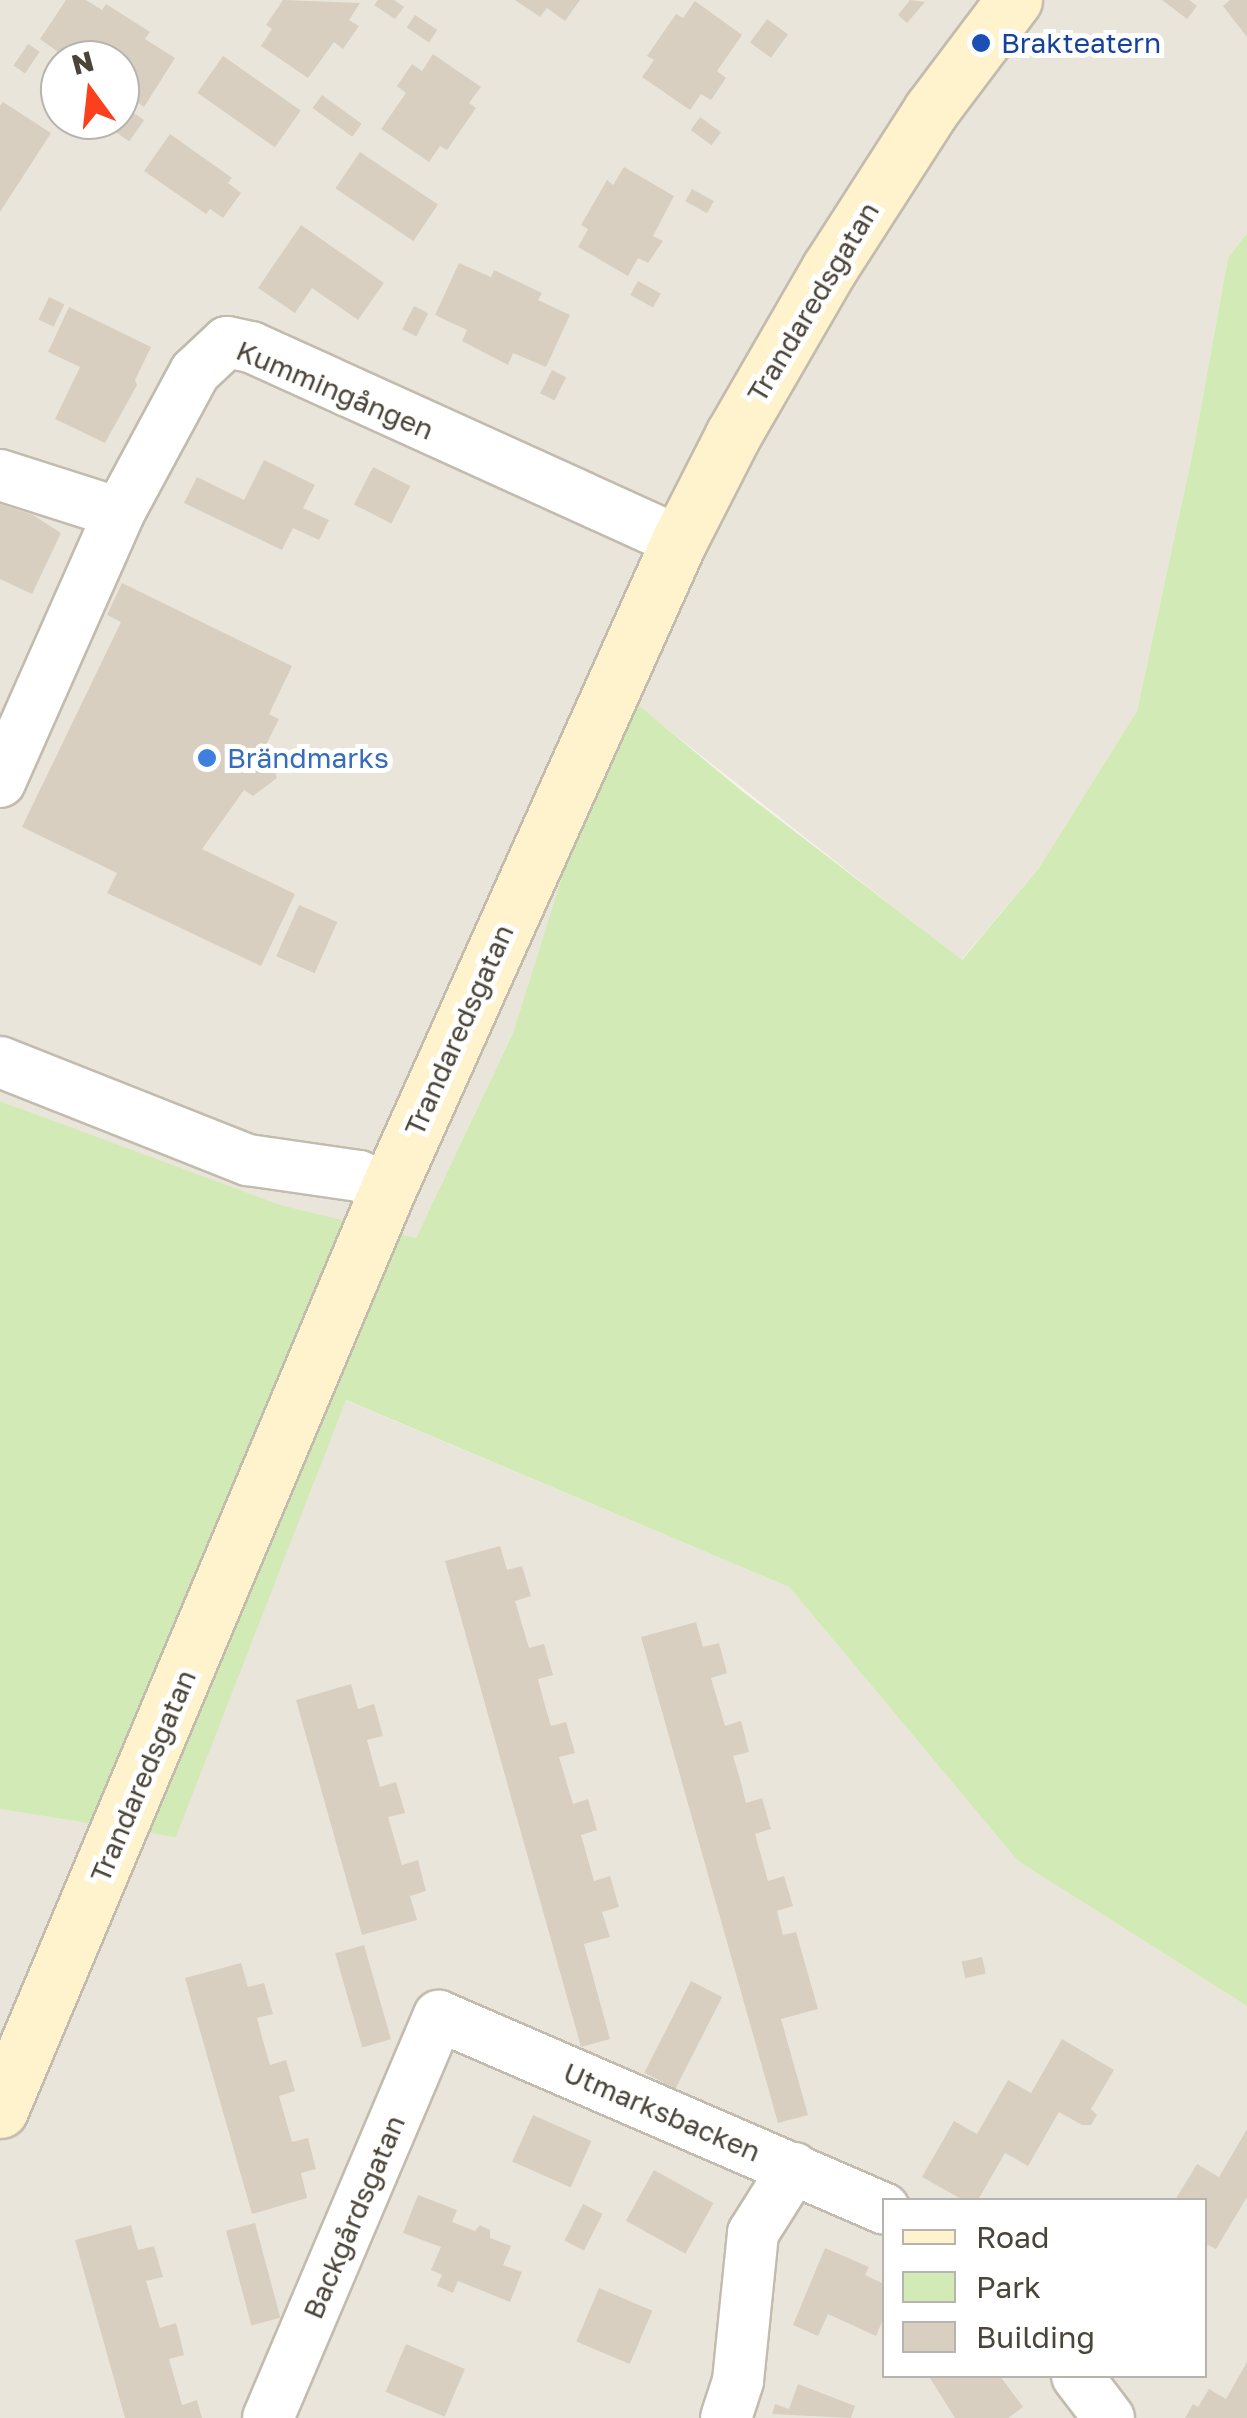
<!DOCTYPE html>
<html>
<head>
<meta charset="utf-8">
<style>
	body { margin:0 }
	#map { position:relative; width:1247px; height:2418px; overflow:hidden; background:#f6f3ec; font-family:"Golos Text",sans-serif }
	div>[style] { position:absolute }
	.residential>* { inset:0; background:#eae5da }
	.green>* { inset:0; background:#d2eab5 }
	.building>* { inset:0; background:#d8cfc1; transform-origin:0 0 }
	.roads { filter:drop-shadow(2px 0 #c2bbae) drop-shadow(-2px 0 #c2bbae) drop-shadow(0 2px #c2bbae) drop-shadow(0 -2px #c2bbae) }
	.street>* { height:50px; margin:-25px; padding:0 25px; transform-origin:25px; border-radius:25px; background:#fff }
	.secondary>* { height:55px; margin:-27.5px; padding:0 27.5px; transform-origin:27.5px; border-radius:27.5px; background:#fff3cd }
	.dots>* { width:28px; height:28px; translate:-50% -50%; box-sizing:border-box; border:5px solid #fff; border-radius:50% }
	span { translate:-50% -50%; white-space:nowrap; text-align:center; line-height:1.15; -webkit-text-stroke:10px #fff; paint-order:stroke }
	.transit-label { font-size:28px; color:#164399 }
	.left { translate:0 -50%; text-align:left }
	.street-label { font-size:28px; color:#4b4439 }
	.shop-label { font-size:28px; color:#366cbe }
	.legend { position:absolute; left:882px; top:2198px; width:325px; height:180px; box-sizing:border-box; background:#fff; border:2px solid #b7b4b0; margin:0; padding:12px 18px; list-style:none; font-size:30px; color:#4b4439 }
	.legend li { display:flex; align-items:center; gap:20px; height:50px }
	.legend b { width:50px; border:2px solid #b7b4b0 }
	.north { position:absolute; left:40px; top:40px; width:100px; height:100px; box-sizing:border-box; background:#fff; border:2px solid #b7b4b0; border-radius:50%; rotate:345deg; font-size:28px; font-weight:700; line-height:40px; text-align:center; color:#4b4439 }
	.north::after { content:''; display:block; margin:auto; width:35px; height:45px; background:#fc3f1d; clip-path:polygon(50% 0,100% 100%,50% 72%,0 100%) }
</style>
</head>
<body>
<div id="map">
	<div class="residential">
		<i style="clip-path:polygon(evenodd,0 0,1247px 0,1247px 233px,1228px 258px,1193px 451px,1137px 711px,1039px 868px,961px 960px,637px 705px,565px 867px,513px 1033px,416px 1238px,280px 1206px,0 1101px,0 0,60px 60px,120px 60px,120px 120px,60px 120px,60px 60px)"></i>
		<i style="clip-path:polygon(evenodd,345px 1400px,789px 1587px,1018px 1861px,1247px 2006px,1247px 2418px,0 2418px,0 1809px,176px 1836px,345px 1400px,884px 2200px,1204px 2200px,1204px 2376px,884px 2376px,884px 2200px)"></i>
	</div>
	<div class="green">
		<i style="clip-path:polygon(1247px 233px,1247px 2006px,1018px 1861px,789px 1587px,346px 1400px,176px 1837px,0 1809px,0 1101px,280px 1205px,416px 1238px,513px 1033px,565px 867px,637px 704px,742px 791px,962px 960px,1039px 868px,1137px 711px,1193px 451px,1228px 258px)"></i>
	</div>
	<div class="building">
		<i style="clip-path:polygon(66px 0,86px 0,102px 10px,106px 4px,150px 32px,145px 39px,175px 58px,144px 107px,120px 91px,120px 60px,69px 60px,40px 39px)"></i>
		<i style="clip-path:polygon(283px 0,360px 3px,349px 20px,359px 26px,343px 49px,334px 42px,308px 78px,261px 46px,272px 29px,266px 25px)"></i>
		<i style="clip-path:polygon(378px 0,394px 0,404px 7px,395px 19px,374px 5px)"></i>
		<i style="clip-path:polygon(515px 0,580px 0,565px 21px,547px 8px,540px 17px)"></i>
		<i style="clip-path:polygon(910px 0,925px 2px,907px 23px,898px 15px)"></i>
		<i style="clip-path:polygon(1162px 0,1189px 0,1197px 6px,1187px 19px)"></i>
		<i style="clip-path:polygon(1230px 0,1247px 0,1247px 37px,1223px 6px)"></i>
		<i style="clip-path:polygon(695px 1px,742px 35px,717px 71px,726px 78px,711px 100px,701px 94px,690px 110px,642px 77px,654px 60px,647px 56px,676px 14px,683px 18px)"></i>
		<i style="left:415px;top:15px;width:27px;height:15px;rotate:34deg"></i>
		<i style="left:767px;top:19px;width:26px;height:29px;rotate:36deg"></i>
		<i style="left:28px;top:44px;width:14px;height:26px;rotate:34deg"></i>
		<i style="clip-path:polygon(433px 54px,481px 87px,469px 103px,476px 108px,447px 150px,440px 146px,429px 162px,381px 129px,406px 93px,397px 86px,412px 64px,422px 71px)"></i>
		<i style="left:223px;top:56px;width:95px;height:45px;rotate:35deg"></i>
		<i style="left:322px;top:95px;width:49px;height:16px;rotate:36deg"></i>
		<i style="clip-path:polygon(3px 102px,51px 133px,0 212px,0 106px)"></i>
		<i style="left:131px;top:111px;width:16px;height:26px;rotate:35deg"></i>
		<i style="left:700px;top:117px;width:26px;height:16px;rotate:36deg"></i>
		<i style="clip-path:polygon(170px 134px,232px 178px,228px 183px,241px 193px,223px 218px,210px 209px,206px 214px,144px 171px)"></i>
		<i style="left:360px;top:152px;width:94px;height:44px;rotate:34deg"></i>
		<i style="clip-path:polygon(624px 167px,674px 196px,653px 236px,663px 241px,648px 263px,638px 258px,628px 276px,578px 247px,588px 229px,581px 225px,607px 180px,613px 185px)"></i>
		<i style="left:692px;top:189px;width:25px;height:14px;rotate:29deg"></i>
		<i style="clip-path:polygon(301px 225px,384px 283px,358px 320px,312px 288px,295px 313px,258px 288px)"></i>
		<i style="clip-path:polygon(459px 263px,491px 277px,494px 270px,542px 293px,538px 300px,570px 315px,546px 367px,513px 353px,508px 365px,462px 341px,467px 330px,435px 315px)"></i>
		<i style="left:638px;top:281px;width:26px;height:16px;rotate:29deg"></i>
		<i style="left:49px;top:297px;width:17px;height:25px;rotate:25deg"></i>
		<i style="left:414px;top:306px;width:16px;height:26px;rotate:27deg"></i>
		<i style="clip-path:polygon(69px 307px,151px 347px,135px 380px,137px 385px,105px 443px,55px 419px,80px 367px,48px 352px)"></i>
		<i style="left:552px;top:370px;width:16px;height:26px;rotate:27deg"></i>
		<i style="clip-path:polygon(264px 460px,315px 485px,303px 508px,329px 520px,319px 540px,293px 528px,282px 550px,184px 503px,197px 477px,244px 500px)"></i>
		<i style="left:373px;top:467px;width:42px;height:42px;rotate:27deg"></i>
		<i style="clip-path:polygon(0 504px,33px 515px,61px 533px,32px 594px,0 579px)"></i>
		<i style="clip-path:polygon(122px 583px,292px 666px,269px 714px,279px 719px,266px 745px,277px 778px,253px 796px,244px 790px,202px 849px,295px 894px,261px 966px,107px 893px,117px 873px,22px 827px,121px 622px,107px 615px)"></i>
		<i style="left:299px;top:905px;width:42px;height:56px;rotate:24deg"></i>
		<i style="clip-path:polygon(500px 1546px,507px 1570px,522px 1566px,531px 1596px,515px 1601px,529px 1648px,544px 1644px,553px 1675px,538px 1679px,544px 1702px,551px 1726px,566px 1722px,575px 1753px,559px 1757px,573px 1804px,588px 1799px,597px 1830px,581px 1835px,594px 1881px,610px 1876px,619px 1907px,602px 1912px,610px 1937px,584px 1944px,610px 2039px,581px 2047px,445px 1561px)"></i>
		<i style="clip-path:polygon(696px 1622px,703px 1647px,719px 1643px,727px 1673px,711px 1678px,725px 1726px,741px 1721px,749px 1752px,733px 1756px,740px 1779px,746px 1803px,762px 1798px,771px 1829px,755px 1834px,768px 1881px,784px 1876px,793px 1906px,777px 1911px,783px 1935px,796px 1932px,818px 2009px,781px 2019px,808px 2115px,778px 2123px,641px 1637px)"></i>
		<i style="clip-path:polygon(351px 1684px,358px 1709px,374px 1704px,383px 1736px,367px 1740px,380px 1787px,396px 1782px,405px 1813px,388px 1817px,402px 1865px,418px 1860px,426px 1891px,410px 1896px,417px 1920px,362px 1935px,296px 1700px)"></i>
		<i style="left:364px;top:1945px;width:98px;height:30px;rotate:74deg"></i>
		<i style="left:982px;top:1957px;width:17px;height:21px;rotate:77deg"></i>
		<i style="clip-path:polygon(241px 1963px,248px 1987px,264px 1983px,273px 2014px,257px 2018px,263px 2041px,270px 2065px,286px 2060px,295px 2091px,279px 2096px,292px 2142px,308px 2138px,316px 2169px,301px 2173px,307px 2198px,252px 2214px,185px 1978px)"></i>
		<i style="left:691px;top:1981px;width:35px;height:103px;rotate:27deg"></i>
		<i style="clip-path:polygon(1062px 2039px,1114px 2070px,1091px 2109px,1097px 2115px,1091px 2125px,1082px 2125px,1059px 2112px,1028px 2166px,1005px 2153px,978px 2200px,963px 2200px,922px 2177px,954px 2121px,977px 2134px,1008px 2080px,1031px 2093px)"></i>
		<i style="left:533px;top:2115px;width:64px;height:51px;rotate:24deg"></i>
		<i style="clip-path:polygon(1247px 2129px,1247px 2197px,1216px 2249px,1204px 2243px,1204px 2200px,1175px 2200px,1197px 2164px,1219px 2177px)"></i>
		<i style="left:654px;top:2170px;width:68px;height:58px;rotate:29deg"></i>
		<i style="clip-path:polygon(418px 2195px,457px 2210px,452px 2222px,475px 2231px,480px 2225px,490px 2230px,490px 2238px,511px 2246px,503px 2265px,522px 2272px,510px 2302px,458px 2281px,453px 2293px,437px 2286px,442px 2275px,431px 2270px,441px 2247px,403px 2233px)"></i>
		<i style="left:583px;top:2204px;width:22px;height:41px;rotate:27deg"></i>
		<i style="left:255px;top:2223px;width:98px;height:30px;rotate:75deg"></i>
		<i style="clip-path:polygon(131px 2225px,138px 2250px,154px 2246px,163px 2277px,146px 2281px,160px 2328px,176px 2323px,180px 2338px,184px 2355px,169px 2359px,182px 2405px,197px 2400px,202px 2418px,125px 2418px,75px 2240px)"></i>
		<i style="clip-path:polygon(825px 2248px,869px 2267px,865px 2275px,884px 2284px,884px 2317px,876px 2336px,828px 2314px,818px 2336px,793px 2325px)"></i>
		<i style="left:599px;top:2288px;width:58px;height:58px;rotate:23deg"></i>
		<i style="left:406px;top:2344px;width:64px;height:52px;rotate:23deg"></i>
		<i style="clip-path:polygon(1247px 2362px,1247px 2418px,1185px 2418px,1193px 2404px,1198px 2407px,1209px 2389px,1226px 2399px)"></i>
		<i style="clip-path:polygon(933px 2376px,1000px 2376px,1023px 2407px,1008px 2418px,955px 2418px,930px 2378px)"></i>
		<i style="clip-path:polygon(798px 2384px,855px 2406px,851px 2418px,772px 2414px,775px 2404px,789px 2409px)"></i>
	</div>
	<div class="roads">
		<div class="street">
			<i style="left:0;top:475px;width:125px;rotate:17.7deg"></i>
			<i style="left:0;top:782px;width:294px;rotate:-66.1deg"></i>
			<i style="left:119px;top:513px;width:160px;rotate:-61.7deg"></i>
			<i style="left:195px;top:372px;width:44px;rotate:-43.2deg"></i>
			<i style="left:227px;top:342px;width:25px;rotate:12deg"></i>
			<i style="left:251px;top:347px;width:470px;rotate:24.4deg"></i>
			<i style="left:0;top:1062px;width:267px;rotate:21.6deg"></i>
			<i style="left:248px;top:1160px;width:112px;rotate:8.2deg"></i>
			<i style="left:359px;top:1176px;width:32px;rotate:24deg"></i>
			<i style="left:1077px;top:2376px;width:53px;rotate:52.7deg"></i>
			<i style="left:268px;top:2418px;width:437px;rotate:-67deg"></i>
			<i style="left:439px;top:2016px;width:485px;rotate:23.4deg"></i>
			<i style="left:726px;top:2418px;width:39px;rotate:-72deg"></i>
			<i style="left:738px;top:2381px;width:149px;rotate:-84.2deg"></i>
			<i style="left:753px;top:2233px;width:77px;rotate:-57.8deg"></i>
		</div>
		<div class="secondary">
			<i style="left:0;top:2110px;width:999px;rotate:-67.16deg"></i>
			<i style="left:388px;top:1189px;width:710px;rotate:-65.82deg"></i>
			<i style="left:679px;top:541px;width:119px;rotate:-63deg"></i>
			<i style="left:733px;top:435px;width:192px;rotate:-60deg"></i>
			<i style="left:829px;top:269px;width:189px;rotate:-57.3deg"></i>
			<i style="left:931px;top:110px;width:138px;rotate:-53deg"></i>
		</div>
	</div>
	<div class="dots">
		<i style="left:981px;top:43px;background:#1a4fb4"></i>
		<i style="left:207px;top:758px;background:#3f7fe0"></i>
	</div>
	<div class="transit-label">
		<span class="left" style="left:1001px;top:43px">Brakteatern</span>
	</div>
	<div class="street-label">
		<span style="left:813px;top:302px;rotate:-59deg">Trandaredsgatan</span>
		<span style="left:335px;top:390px;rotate:23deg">Kummingången</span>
		<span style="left:459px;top:1030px;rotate:-66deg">Trandaredsgatan</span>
		<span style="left:143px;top:1776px;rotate:-67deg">Trandaredsgatan</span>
		<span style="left:662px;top:2112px;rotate:23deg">Utmarksbacken</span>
		<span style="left:354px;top:2217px;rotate:-67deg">Backgårdsgatan</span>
	</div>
	<div class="shop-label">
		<span class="left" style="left:227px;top:758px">Brändmarks</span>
	</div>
	<ul class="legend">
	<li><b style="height:12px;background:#fff3cd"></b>Road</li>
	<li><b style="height:28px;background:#d2eab5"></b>Park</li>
	<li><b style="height:28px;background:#d8cfc1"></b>Building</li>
	</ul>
	<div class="north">N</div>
</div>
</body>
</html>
